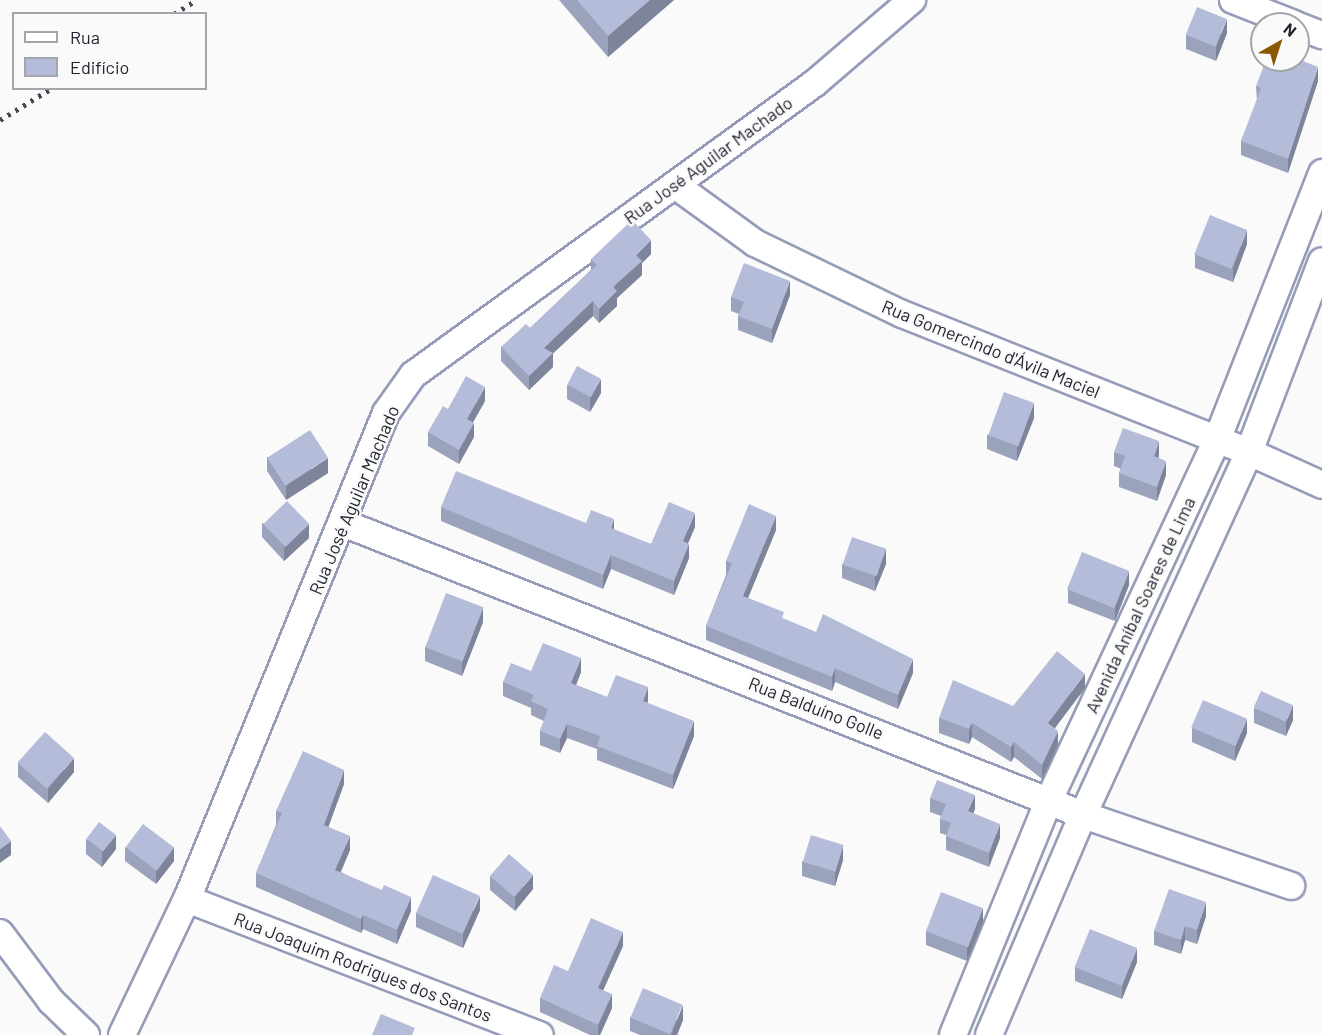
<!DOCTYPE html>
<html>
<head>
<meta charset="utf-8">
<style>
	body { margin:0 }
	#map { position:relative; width:1322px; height:1035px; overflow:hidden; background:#fafafa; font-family:Barlow,sans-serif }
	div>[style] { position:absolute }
	.roads { filter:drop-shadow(2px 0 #959cb9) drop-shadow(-2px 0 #959cb9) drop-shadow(0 2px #959cb9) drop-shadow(0 -2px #959cb9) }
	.minor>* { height:26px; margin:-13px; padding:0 13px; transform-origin:13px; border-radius:13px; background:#fff }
	.rail>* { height:4.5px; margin-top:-2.25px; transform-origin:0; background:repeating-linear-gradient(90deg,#454751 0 3px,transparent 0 9px) }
	.wall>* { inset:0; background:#9ba2bb }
	.shaded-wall>* { inset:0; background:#7e8499 }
	.building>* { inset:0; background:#b4bcda; transform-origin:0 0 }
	span { translate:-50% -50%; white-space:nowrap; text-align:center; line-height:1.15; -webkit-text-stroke:5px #fafafa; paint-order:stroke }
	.street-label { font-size:18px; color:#232531 }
	.legend { position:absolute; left:12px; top:12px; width:195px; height:78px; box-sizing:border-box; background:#fafafa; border:2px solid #a4a5aa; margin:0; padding:8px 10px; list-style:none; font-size:18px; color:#232531 }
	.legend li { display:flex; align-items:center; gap:12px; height:30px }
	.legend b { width:30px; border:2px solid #a4a5aa }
	.north { position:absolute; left:1250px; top:12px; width:60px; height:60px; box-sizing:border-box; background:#fafafa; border:2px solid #a4a5aa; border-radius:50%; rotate:39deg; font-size:16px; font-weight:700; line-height:24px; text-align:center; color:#232531 }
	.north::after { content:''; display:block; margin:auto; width:21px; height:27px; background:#8a5801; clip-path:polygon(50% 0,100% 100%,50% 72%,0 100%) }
</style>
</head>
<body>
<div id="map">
	<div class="roads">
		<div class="minor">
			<i style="left:1233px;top:0;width:66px;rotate:21.5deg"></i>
			<i style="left:1298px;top:26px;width:26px;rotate:21deg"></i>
			<i style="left:675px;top:185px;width:99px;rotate:35.9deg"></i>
			<i style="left:755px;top:243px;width:163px;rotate:25.8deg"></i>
			<i style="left:902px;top:314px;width:373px;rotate:21.7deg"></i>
			<i style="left:1249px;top:452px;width:80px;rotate:24.3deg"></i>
			<i style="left:343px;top:523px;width:796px;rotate:21.53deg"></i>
			<i style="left:1083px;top:815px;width:220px;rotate:18.8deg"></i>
			<i style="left:187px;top:899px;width:378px;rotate:21.1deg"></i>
			<i style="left:0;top:933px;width:85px;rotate:53.1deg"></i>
			<i style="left:51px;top:1001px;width:49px;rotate:44.2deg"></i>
			<i style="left:122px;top:1035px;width:151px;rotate:-64.5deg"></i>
			<i style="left:187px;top:899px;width:525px;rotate:-67.73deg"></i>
			<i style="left:386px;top:413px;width:47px;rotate:-54.6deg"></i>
			<i style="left:413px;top:375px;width:497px;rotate:-36deg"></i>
			<i style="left:815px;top:83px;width:128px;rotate:-40.6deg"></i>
			<i style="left:953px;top:1035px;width:254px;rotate:-67.8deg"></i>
			<i style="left:1049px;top:800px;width:397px;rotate:-65deg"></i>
			<i style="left:1217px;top:440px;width:287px;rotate:-68.5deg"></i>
			<i style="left:989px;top:1035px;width:239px;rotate:-66.9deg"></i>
			<i style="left:1083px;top:815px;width:399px;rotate:-65.4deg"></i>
			<i style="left:1249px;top:452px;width:204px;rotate:-69.1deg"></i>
		</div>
	</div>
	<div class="rail">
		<i style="left:174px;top:14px;width:26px;rotate:-32deg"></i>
		<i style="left:0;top:120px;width:61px;rotate:-31.6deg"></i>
	</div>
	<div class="wall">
		<i style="clip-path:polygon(559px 0,674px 0,608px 57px)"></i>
		<i style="clip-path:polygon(1227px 33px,1216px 61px,1186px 49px,1186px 35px)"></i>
		<i style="clip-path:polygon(1318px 81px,1288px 173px,1241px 155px,1241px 141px,1257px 101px,1256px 86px)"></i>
		<i style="clip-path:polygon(1247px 244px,1233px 282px,1195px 268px,1195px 254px)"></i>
		<i style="clip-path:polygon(651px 254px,642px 263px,642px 275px,617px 298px,617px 306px,599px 323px,593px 316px,553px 353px,553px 367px,529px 390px,501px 361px,501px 347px,530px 328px,591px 270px,591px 259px)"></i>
		<i style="clip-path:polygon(790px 295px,772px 343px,738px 330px,738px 316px,739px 314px,731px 311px,731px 297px)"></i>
		<i style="clip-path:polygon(567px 385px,601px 393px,590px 412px,567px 399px)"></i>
		<i style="clip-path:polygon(485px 401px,473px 422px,474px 437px,459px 464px,428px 446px,428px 432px,448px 409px)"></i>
		<i style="clip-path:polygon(1034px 418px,1017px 461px,987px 449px,987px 435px)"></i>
		<i style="clip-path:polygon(1114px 452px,1159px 456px,1158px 458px,1166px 475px,1157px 501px,1119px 487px,1119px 473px,1121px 469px,1114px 466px)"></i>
		<i style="clip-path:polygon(267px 457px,328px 473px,286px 500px,267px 471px)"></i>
		<i style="clip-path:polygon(441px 507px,586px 523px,651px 544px,695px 527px,688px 543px,689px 558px,674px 595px,611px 569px,603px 589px,441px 521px)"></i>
		<i style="clip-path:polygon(262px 523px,309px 538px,284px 561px,262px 537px)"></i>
		<i style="clip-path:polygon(776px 530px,748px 598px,784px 619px,913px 673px,898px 709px,835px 682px,832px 691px,706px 640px,706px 626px,726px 575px,726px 561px)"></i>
		<i style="clip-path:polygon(842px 564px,886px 564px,875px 591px,842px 578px)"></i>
		<i style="clip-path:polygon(1129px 585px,1115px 621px,1068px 603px,1068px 589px)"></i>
		<i style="clip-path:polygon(483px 622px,462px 676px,425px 661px,425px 647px)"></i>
		<i style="clip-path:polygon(531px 671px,581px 672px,576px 685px,607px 697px,648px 701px,647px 703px,694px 736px,673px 789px,597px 760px,597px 749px,567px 738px,560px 753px,540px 745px,540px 731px,544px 721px,531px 715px,531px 708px,503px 696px,503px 682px)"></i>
		<i style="clip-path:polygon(1085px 688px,1055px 728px,1058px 745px,1042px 779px,1014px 757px,1011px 762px,972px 737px,969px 744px,939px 733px,939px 718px,1013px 706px)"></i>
		<i style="clip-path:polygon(1254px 708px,1293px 720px,1286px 736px,1254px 723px)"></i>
		<i style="clip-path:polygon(1192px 728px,1247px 733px,1235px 761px,1192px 742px)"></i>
		<i style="clip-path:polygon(18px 763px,74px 772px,48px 803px,18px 777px)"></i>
		<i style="clip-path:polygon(344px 784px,328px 827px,350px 850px,341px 872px,411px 911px,397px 944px,363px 929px,361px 933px,256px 887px,256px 873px,276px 825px,276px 811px)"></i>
		<i style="clip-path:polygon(930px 798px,975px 809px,973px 813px,1000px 838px,989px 867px,946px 850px,946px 835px,940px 833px,940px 819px,941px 816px,930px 812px)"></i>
		<i style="clip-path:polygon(86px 839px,116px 849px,102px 867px,86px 854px)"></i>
		<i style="clip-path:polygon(125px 847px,174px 861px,156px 884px,125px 861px)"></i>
		<i style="clip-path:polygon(843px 860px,835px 886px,802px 876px,802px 861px)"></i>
		<i style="clip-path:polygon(490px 876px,533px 889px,515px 911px,490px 890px)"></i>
		<i style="clip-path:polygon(480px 910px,463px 948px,416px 927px,416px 913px)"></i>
		<i style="clip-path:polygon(1206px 916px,1197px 944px,1185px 940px,1181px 954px,1154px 945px,1154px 931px)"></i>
		<i style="clip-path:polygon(983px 922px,967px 961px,926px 945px,926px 931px)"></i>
		<i style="clip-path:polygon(623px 946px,603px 990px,612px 1008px,600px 1035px,590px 1035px,540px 1012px,540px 998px,568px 971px)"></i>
		<i style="clip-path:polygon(1137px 962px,1122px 999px,1075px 981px,1075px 967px)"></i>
		<i style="clip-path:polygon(630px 1017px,683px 1020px,677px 1035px,640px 1035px,630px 1031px)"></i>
	</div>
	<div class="shaded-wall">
		<i style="clip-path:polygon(650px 0,674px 0,608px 57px,608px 36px)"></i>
		<i style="clip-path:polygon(1227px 19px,1227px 33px,1216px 61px,1216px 47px)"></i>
		<i style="clip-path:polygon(1318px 67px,1318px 81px,1288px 173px,1288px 159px)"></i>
		<i style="clip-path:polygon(1247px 230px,1247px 244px,1233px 282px,1233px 268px)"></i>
		<i style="clip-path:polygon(651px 240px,651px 254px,642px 263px,642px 275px,617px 298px,617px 306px,599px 323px,599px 309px,636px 255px)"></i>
		<i style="clip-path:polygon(790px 281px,790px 295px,772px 343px,772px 329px)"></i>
		<i style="clip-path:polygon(593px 301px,593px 316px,544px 362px,544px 348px)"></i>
		<i style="clip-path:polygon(553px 353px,553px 367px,529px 390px,529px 376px)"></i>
		<i style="clip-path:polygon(601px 379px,601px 393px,590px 412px,590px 398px)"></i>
		<i style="clip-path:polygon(485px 387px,485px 401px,467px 433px,467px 419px)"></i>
		<i style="clip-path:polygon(1034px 403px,1034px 418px,1017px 461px,1017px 447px)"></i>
		<i style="clip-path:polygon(474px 423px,474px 437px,459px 464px,459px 450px)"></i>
		<i style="clip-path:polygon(1159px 441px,1159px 456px,1154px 470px,1154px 456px)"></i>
		<i style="clip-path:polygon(328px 458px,328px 473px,286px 500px,286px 486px)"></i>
		<i style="clip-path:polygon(1166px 461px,1166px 475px,1157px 501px,1157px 487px)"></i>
		<i style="clip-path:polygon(695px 513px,695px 527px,683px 555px,683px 541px)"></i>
		<i style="clip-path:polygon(776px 516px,776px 530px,743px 610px,743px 596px)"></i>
		<i style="clip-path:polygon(614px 519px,614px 533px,611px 528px)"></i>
		<i style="clip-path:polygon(309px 524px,309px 538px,284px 561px,284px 547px)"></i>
		<i style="clip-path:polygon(689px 544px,689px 558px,674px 595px,674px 581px)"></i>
		<i style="clip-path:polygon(886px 549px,886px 564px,875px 591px,875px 576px)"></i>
		<i style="clip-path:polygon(611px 555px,611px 569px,603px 589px,603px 575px)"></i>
		<i style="clip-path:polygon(1129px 571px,1129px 585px,1115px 621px,1115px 607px)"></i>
		<i style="clip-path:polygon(483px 607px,483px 622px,462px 676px,462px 662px)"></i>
		<i style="clip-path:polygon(581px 658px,581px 672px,571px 698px,571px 683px)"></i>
		<i style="clip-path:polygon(913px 659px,913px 673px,898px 709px,898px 695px)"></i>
		<i style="clip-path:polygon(835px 668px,835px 682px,832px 691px,832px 677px)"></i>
		<i style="clip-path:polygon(1085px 674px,1085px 688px,1048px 737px,1048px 723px)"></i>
		<i style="clip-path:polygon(648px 687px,648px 701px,643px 715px,643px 701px)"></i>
		<i style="clip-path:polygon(1293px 705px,1293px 720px,1286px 736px,1286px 722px)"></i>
		<i style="clip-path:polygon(1247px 719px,1247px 733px,1235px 761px,1235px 747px)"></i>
		<i style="clip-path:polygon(694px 721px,694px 736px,673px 789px,673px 775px)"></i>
		<i style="clip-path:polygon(972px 723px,972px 737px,969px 744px,969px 729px)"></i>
		<i style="clip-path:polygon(567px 724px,567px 738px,560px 753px,560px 739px)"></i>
		<i style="clip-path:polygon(1058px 731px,1058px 745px,1042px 779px,1042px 765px)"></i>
		<i style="clip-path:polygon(1014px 742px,1014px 757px,1011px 762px,1011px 747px)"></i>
		<i style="clip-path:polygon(74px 758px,74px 772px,48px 803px,48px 789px)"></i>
		<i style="clip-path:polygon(344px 770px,344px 784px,324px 839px,324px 825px)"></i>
		<i style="clip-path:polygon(975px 795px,975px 809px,968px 826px,968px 811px)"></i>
		<i style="clip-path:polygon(1000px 824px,1000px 838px,989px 867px,989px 853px)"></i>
		<i style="clip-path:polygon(116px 835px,116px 849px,102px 867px,102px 852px)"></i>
		<i style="clip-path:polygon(350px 836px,350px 850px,335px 884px,335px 870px)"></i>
		<i style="clip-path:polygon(11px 841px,11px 855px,0 863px,0 849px)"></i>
		<i style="clip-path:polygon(843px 845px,843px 860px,835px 886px,835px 872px)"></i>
		<i style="clip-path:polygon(174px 847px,174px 861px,156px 884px,156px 870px)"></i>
		<i style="clip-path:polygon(533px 875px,533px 889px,515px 911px,515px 897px)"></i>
		<i style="clip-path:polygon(480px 896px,480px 910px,463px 948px,463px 934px)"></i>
		<i style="clip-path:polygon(411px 897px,411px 911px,397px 944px,397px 930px)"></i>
		<i style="clip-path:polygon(1206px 902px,1206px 916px,1197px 944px,1197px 930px)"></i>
		<i style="clip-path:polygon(983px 908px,983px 922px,967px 961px,967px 947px)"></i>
		<i style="clip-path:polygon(363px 915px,363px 929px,361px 933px,361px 919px)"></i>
		<i style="clip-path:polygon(1185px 926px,1185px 940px,1181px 954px,1181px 940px)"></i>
		<i style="clip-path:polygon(623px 932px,623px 946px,598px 1002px,598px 988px)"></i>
		<i style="clip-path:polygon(1137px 948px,1137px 962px,1122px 999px,1122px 985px)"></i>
		<i style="clip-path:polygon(612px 994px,612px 1008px,600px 1035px,598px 1035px,598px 1025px)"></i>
		<i style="clip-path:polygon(683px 1005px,683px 1020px,677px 1035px,671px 1035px)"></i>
	</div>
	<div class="building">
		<i style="clip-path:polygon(577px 0,650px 0,608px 36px)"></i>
		<i style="left:1197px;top:7px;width:32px;height:30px;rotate:22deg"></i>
		<i style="clip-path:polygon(1298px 59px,1318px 67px,1288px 159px,1241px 141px,1261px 88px,1256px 86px,1266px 60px,1298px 60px)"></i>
		<i style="left:1210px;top:215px;width:40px;height:42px;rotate:22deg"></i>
		<i style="clip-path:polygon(632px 220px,651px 240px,636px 255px,642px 261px,613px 287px,617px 291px,599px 309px,593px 301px,544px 348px,553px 353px,529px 376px,501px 347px,526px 324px,530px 328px,597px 265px,591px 259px)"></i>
		<i style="clip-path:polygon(744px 263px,790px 281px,772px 329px,738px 316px,744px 302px,731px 297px)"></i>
		<i style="left:577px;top:366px;width:27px;height:21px;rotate:28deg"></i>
		<i style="clip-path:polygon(466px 376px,485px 387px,467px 419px,474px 423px,459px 450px,428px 432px,443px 406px,448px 409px)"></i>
		<i style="left:1004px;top:392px;width:32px;height:46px;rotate:20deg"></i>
		<i style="clip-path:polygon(1123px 428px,1159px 441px,1154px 456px,1166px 461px,1157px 487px,1119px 473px,1125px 456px,1114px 452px)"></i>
		<i style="left:310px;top:430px;width:33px;height:51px;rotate:57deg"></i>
		<i style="clip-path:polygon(456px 471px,586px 523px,591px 510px,614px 519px,611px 528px,651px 544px,669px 502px,695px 513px,683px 541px,689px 544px,674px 581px,611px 555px,603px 575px,441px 507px)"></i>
		<i style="left:287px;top:501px;width:32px;height:33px;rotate:46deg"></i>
		<i style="clip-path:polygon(749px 504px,776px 516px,743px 596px,784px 612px,782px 618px,816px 632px,823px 614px,913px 659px,898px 695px,835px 668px,832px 677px,706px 626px,732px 563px,726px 561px)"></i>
		<i style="left:852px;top:537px;width:36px;height:29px;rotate:19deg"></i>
		<i style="left:1082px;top:552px;width:51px;height:40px;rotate:22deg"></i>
		<i style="left:446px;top:593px;width:40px;height:58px;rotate:21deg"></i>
		<i style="clip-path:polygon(543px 643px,581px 658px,571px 683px,607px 697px,616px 675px,648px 687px,643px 701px,694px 721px,673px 775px,597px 746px,600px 736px,567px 724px,560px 739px,540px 731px,548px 709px,531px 701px,534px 695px,503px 682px,511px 663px,531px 671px)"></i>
		<i style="clip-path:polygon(1057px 651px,1085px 674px,1048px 723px,1058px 731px,1042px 765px,1014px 742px,1011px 747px,972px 723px,969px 729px,939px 718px,953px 680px,1013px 706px)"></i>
		<i style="left:1261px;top:691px;width:35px;height:18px;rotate:24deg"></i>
		<i style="left:1203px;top:700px;width:48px;height:30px;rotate:23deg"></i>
		<i style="left:45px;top:732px;width:39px;height:41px;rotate:42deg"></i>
		<i style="clip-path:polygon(303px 751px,344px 770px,324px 825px,350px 836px,335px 870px,382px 890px,384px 885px,411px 897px,397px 930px,363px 915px,361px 919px,256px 873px,282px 813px,276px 811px)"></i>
		<i style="clip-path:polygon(937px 780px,975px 795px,968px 811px,1000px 824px,989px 853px,946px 836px,951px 823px,940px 819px,946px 804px,930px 798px)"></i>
		<i style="left:99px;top:822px;width:21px;height:21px;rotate:37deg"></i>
		<i style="left:143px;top:824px;width:39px;height:29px;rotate:37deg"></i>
		<i style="clip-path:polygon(0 826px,11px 841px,0 849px)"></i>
		<i style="left:811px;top:835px;width:34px;height:28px;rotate:17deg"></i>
		<i style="left:509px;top:854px;width:32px;height:29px;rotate:41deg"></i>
		<i style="left:433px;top:875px;width:51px;height:42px;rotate:24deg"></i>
		<i style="clip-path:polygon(1169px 889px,1206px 902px,1197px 930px,1185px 926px,1181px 940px,1154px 931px)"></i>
		<i style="left:941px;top:892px;width:45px;height:42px;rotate:21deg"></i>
		<i style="clip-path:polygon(591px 918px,623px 932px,598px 988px,612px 994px,598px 1025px,540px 998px,554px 965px,568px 971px)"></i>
		<i style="left:1090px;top:929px;width:51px;height:41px;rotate:22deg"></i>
		<i style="left:643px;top:988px;width:43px;height:32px;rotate:23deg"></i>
		<i style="clip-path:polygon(381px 1014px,415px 1028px,412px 1035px,372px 1035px)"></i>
	</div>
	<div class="street-label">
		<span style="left:708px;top:160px;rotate:-36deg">Rua José Aguilar Machado</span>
		<span style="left:991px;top:349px;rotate:22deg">Rua Gomercindo d'Ávila Maciel</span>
		<span style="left:354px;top:500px;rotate:-67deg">Rua José Aguilar Machado</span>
		<span style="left:1140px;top:605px;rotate:-65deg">Avenida Aníbal Soares de Lima</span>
		<span style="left:816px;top:708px;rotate:21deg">Rua Balduíno Golle</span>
		<span style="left:363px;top:967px;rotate:21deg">Rua Joaquim Rodrigues dos Santos</span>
	</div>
	<ul class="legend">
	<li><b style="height:8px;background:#fff"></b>Rua</li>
	<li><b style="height:16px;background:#b4bcda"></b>Edifício</li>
	</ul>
	<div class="north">N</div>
</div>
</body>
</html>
